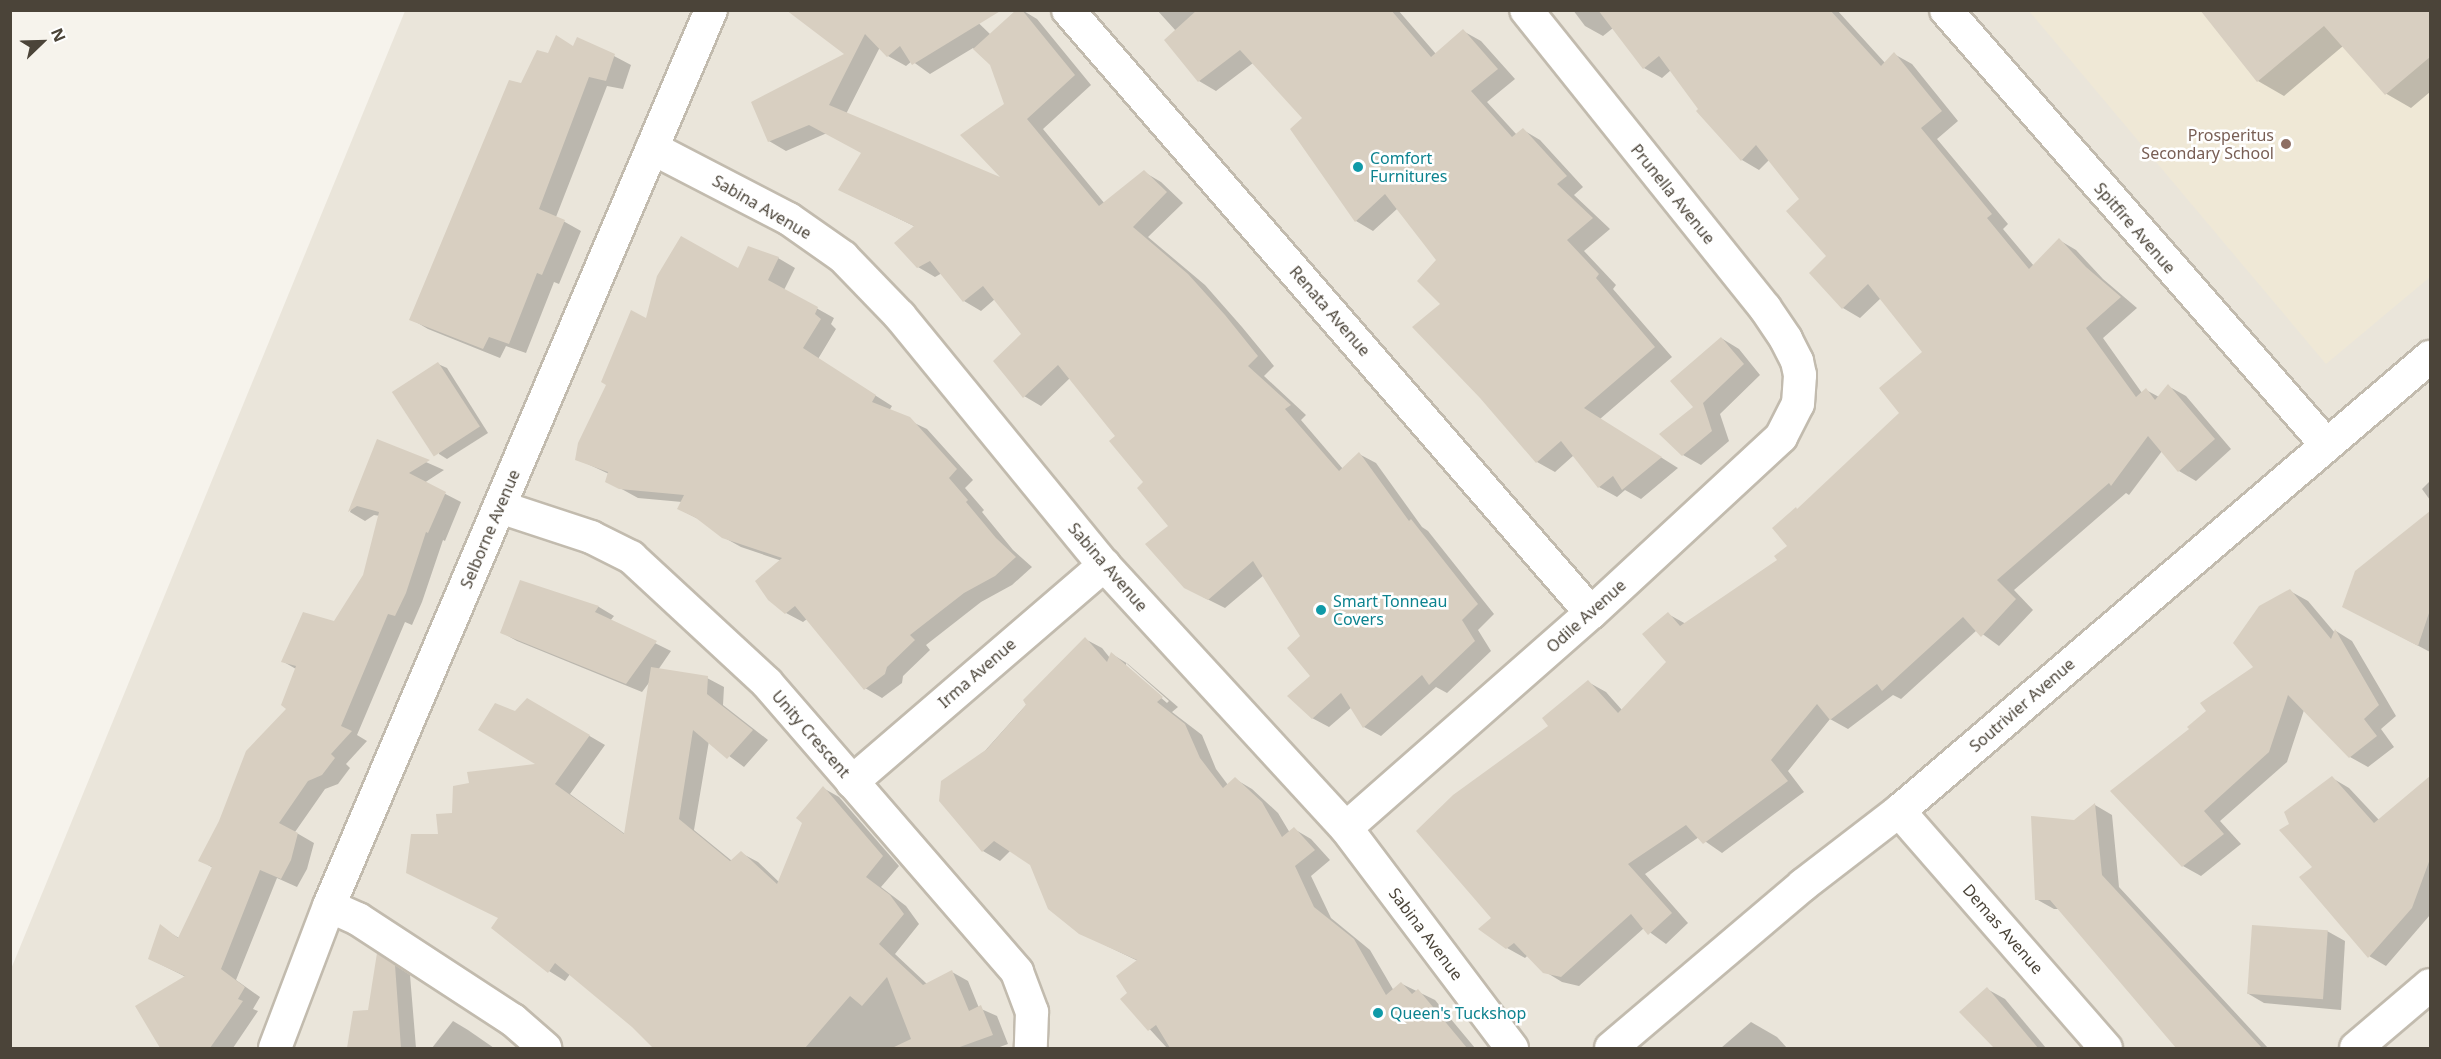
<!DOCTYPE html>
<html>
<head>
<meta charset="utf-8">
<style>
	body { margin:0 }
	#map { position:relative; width:2441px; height:1059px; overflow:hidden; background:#f6f3ec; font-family:"Noto Sans",sans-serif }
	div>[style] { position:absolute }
	.residential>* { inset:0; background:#eae5da }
	.education>* { inset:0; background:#efe8d6 }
	.shadow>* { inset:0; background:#0003 }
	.building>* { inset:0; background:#d8cfc1; transform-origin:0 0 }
	.roads { filter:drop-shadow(2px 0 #c2bbae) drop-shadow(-2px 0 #c2bbae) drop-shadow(0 2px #c2bbae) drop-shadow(0 -2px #c2bbae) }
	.street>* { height:32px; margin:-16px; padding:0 16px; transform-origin:16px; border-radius:16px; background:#fff }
	.dots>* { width:16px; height:16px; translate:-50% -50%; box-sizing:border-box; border:3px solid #fff; border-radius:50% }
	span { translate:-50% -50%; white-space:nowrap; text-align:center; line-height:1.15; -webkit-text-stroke:5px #fff; paint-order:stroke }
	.education-label { font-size:16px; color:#785e54 }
	.right { translate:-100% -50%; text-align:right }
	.culture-label { font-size:16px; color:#0d838f }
	.left { translate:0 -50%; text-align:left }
	.street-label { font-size:16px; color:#4b4439 }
	.frame { position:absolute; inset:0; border:12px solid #4b4439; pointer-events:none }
	.north { position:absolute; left:12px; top:12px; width:60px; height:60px; -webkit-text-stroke:4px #fff; paint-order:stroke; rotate:67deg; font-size:16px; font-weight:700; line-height:24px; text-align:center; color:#4b4439 }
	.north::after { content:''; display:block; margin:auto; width:21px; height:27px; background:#4b4439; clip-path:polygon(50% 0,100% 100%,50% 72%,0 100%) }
</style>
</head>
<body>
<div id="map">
	<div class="residential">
		<i style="clip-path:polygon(405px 11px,2430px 11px,2430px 1048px,11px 1048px,11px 969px)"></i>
	</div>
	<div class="education">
		<i style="clip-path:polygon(2029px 11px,2430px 11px,2430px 277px,2326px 364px)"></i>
	</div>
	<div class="shadow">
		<i style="clip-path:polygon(evenodd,789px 10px,965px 10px,991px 35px,1022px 10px,1037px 19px,1091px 85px,1043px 129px,1105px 204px,1144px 172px,1161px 182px,1183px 203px,1148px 237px,1205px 285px,1242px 327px,1274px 366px,1264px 376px,1306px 415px,1301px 420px,1343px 469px,1359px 454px,1376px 463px,1422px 527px,1428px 531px,1494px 614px,1478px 630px,1491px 651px,1447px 693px,1436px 687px,1381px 736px,1364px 727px,1352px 707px,1329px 727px,1312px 718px,1312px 676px,1301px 636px,1264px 575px,1225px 608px,1203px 597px,1170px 526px,1146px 482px,1117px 436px,1070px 378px,1041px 406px,1024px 396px,1023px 334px,995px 299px,981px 311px,964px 301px,942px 273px,935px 277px,918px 267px,916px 227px,840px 190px,863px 153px,827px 133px,786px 151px,769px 141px,847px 54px,789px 10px,880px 47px,888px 56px,906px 66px,912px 61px,930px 74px,973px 48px,991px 65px,1006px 104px,1006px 181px,846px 114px,880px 47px)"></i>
		<i style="clip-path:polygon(1157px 10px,1398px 10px,1436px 54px,1463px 31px,1481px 41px,1515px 79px,1487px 102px,1517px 135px,1523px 130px,1540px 140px,1583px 187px,1574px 195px,1610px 229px,1584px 251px,1616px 285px,1613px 289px,1672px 357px,1600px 419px,1678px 468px,1641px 499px,1625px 490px,1617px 497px,1599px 487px,1574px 455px,1555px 472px,1537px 462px,1443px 304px,1438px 260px,1398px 208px,1373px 231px,1356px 221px,1304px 119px,1253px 63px,1216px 91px,1199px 81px,1176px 31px)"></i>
		<i style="clip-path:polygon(1573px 10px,1837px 10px,1886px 64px,1894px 54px,1912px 64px,1958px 121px,1937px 139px,2008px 224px,2003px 229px,2034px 266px,2059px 240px,2076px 250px,2103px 279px,2137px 308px,2103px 338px,2142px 393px,2146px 390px,2159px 397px,2168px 386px,2186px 396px,2231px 449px,2196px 481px,2179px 471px,2162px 451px,2129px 495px,2126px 493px,2014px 590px,2033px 610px,1999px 646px,1977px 630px,1901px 699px,1893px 695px,1848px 729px,1830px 719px,1788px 771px,1804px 792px,1722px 853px,1699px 837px,1645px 874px,1688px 923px,1666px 944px,1644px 928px,1579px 986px,1562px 982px,1544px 971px,1528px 955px,1525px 958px,1507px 948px,1493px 918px,1550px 726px,1588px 682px,1606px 692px,1622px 710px,1668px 663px,1668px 614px,1686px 624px,1779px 560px,1789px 546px,1798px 510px,1901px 413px,1924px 352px,1881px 298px,1860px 318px,1843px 308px,1828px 256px,1801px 199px,1770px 159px,1759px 170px,1742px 160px,1671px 70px,1662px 78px,1644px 68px,1613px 28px,1603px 36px,1585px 26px)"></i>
		<i style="clip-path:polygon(2202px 10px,2430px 10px,2430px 92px,2411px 108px,2385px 93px,2343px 46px,2284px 96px,2258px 81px)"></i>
		<i style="clip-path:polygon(574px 47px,614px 56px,631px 65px,623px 89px,607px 86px,556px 217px,581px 231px,559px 284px,554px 282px,526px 353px,506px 346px,500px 358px,428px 329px,411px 319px,521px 85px,549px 54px)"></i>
		<i style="clip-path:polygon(748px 248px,778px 258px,795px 268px,784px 290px,834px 318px,831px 324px,836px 329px,818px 359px,892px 406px,889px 411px,927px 429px,973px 480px,965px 488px,984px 510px,982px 512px,1013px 550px,1032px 567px,1012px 585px,981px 602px,926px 645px,930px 650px,903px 676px,902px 683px,882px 698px,865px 688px,807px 619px,803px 622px,786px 613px,782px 561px,741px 547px,723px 537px,704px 522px,679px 509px,682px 502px,638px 498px,607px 481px,609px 474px,577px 459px,647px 321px,738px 270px)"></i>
		<i style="clip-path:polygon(1721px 338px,1739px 349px,1760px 375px,1720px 414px,1729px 441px,1701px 465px,1683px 455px,1695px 407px)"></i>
		<i style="clip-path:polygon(438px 364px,447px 368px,488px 433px,447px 459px,439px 454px)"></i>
		<i style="clip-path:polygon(evenodd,378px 441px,444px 470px,424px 483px,461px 502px,445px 541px,443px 540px,422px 602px,412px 625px,405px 622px,357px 735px,367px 741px,346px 764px,350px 768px,338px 784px,325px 789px,295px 832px,314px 843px,307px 869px,297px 887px,277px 878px,236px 980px,260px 997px,253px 1009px,258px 1011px,233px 1048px,162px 1048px,137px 1006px,186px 977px,150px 959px,160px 927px,179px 938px,213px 868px,200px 860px,288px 709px,296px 669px,282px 661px,335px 623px,364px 575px,380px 516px,374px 515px,365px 521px,350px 512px,378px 441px,212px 986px,238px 998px,237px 1000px,212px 986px)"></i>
		<i style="clip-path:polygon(2430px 481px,2430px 500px,2422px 489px)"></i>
		<i style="clip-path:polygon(2430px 513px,2430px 652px,2362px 616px,2356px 572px)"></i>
		<i style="clip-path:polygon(521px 582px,599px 607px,614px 616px,610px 621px,671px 651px,658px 670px,707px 678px,724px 687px,723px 705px,768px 740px,744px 767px,709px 741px,694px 830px,732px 861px,741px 853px,758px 862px,780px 883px,823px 788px,839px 797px,899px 866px,881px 887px,906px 906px,919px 924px,895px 954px,927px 984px,952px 972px,968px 981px,979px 1008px,997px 1016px,1008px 1044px,997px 1048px,667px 1048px,661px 1041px,570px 974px,565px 981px,549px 971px,493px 928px,500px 918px,408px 873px,454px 815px,539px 765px,515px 713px,528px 700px,605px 745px,570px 794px,625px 834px,651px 680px,642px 692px,517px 641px,501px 632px)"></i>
		<i style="clip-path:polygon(2290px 591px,2308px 601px,2335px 633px,2336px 631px,2352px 641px,2396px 716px,2381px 729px,2394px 747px,2368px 767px,2350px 757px,2304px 710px,2287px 762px,2220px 821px,2241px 844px,2201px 876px,2183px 866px,2112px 792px,2191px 729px,2255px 667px)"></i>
		<i style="clip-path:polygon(evenodd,1085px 639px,1102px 648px,1110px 658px,1112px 654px,1128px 664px,1178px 707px,1172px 712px,1202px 735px,1216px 769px,1228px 785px,1235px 779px,1252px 789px,1278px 813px,1290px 833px,1294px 829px,1311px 839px,1330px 860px,1311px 876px,1331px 918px,1370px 950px,1394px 991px,1402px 984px,1435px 1000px,1475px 1048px,1167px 1048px,1122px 999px,1129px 993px,1138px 961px,1080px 933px,1031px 864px,1011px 850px,1000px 861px,983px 851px,941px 800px,1085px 639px,1126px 663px,1169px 701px,1167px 703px,1126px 667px,1126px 663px)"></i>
		<i style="clip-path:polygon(2332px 778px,2349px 788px,2379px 820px,2430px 778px,2430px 915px,2386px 966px,2369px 956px,2291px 825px)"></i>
		<i style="clip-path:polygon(2095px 805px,2112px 815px,2119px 887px,2268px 1048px,2178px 1048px,2060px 909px,2054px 909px,2036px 899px,2075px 821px)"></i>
		<i style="clip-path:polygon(2327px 931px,2345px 941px,2341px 1010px,2264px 1003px,2247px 993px)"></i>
		<i style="clip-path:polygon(393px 964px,410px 975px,416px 1048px,349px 1048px,354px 1013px,370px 1011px)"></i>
		<i style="clip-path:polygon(1987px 989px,2005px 999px,2046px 1048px,1996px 1048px,1961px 1012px)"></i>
		<i style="clip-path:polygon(453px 1021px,468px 1030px,494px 1048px,432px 1048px)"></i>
		<i style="clip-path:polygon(1751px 1022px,1777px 1037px,1787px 1048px,1721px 1048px)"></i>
	</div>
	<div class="building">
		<i style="clip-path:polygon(786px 10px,1002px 10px,912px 65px,900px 46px,887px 57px,865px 34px,829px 105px,1000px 177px,960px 135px,1004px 104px,990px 65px,973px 49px,1016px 10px,1022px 10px,1075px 75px,1027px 119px,1099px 206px,1144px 170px,1167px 192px,1133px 227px,1188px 274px,1225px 315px,1258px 356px,1248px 366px,1291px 405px,1285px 409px,1339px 471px,1359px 452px,1409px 521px,1411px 519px,1478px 604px,1462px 620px,1475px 641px,1429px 685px,1422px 675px,1363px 728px,1341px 693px,1312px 719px,1287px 696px,1310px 676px,1287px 648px,1300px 636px,1253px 561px,1208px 600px,1184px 588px,1145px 544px,1168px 526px,1137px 488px,1143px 482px,1109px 441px,1115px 436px,1058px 365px,1023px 398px,993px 361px,1021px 334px,983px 286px,963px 302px,930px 261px,917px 268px,894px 243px,914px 226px,838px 190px,861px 153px,809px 125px,768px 142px,751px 102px,844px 54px)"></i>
		<i style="clip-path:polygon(1197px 10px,1391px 10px,1431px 57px,1463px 29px,1498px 69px,1471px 91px,1512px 137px,1523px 128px,1567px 176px,1557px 184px,1593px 218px,1567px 240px,1599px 274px,1596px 278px,1655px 347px,1584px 408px,1662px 457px,1622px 490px,1613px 476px,1598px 488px,1561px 441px,1536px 463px,1480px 398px,1412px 327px,1440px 304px,1417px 281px,1436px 260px,1385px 194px,1355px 222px,1290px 129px,1302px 118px,1240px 50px,1198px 82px,1164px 40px)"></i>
		<i style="clip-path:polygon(1598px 10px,1830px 10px,1881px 66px,1894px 52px,1942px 111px,1921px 128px,1992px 214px,1987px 218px,2029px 269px,2059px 238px,2086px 267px,2121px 297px,2086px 328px,2136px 397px,2146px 388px,2155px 400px,2168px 384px,2215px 439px,2178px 472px,2148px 436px,2111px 486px,2109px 483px,1997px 580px,2016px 599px,1981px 637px,1963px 617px,1882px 691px,1877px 684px,1830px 720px,1817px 704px,1771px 760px,1788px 781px,1703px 844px,1686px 825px,1628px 864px,1672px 913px,1648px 935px,1631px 914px,1561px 977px,1543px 973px,1514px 943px,1506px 949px,1478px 929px,1491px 918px,1416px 831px,1453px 795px,1548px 726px,1542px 718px,1588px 680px,1618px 713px,1666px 662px,1642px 634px,1668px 612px,1680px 626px,1777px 560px,1774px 556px,1787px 546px,1772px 528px,1796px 507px,1797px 509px,1899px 413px,1879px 388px,1922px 352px,1868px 284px,1842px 309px,1809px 273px,1826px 256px,1786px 211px,1799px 199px,1756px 145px,1741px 161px,1696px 111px,1698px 109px,1659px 56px,1643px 69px)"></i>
		<i style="clip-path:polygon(2200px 10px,2430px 10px,2430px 57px,2385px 95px,2324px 26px,2257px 82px)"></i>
		<i style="clip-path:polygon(556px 35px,573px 46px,577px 37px,615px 54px,606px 81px,589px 77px,539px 209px,565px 220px,542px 275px,537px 273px,509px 344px,489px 337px,483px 349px,409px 320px,509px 80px,521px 83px,537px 50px,548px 53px)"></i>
		<i style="clip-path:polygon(681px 236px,738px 268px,748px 246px,779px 257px,768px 280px,818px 307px,815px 314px,821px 319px,803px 348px,876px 395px,872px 402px,910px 417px,957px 469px,949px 478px,968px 500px,966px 502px,996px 538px,1016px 557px,995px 576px,964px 593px,910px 635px,915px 640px,887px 667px,885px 674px,864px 690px,795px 606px,785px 614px,768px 600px,755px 581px,782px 558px,722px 538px,696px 518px,677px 509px,684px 495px,619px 489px,605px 482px,608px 472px,575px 460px,578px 443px,606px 385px,601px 382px,631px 310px,646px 318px,657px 276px)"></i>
		<i style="clip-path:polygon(1721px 337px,1744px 364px,1703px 403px,1712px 431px,1682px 456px,1659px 434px,1693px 407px,1670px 381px)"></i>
		<i style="left:438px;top:362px;width:77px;height:55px;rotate:57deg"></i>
		<i style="clip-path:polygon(377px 439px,430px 460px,409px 473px,446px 492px,428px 533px,426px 532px,406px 593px,395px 616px,388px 614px,341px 726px,352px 731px,331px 754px,335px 758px,322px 775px,308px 781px,279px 823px,298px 833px,291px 860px,281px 879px,260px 870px,221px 969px,245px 987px,238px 999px,243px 1001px,210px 1048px,160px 1048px,135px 1006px,185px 976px,148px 959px,160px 924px,178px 938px,212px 867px,198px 861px,219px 821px,246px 751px,286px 709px,281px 705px,296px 666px,281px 662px,303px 612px,334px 621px,363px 575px,379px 512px,357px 506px,348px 512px)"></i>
		<i style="clip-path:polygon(2430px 511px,2430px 610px,2418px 646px,2342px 607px,2355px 571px)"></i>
		<i style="clip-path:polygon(520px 580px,599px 606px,595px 612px,657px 641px,626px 684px,500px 633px)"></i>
		<i style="clip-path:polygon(2290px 589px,2331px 639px,2335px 629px,2379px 705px,2364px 719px,2377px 736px,2349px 758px,2288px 695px,2269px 752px,2204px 811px,2224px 834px,2182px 867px,2110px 791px,2189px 729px,2187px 727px,2206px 711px,2200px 703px,2253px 667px,2233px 643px,2259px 606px)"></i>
		<i style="clip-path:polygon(1085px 637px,1107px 662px,1111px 652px,1163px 697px,1157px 702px,1185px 724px,1200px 758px,1223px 788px,1235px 777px,1262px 802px,1282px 837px,1294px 827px,1315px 850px,1295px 866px,1314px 907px,1354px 939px,1386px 995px,1401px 982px,1412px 994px,1418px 989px,1467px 1048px,1170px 1048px,1156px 1025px,1148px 1031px,1120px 999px,1127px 993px,1116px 976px,1137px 960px,1079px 934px,1048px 909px,1030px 865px,994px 841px,982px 852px,939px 801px,941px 781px,987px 749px,1026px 705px,1023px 700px)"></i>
		<i style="clip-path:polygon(651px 667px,708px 676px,707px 694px,753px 730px,727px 759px,693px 730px,679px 819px,730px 861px,741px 851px,777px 884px,802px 823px,796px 818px,823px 786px,883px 856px,866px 877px,890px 895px,904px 914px,879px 944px,923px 985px,952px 970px,969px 1011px,981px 1005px,993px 1035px,957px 1048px,892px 1048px,911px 1039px,887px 977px,862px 1006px,850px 996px,805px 1048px,653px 1048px,632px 1027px,555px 963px,548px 973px,491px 928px,498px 918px,406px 873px,411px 834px,438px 834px,436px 814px,452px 813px,453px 786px,469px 783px,467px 772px,535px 764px,478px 730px,495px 703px,515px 711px,527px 698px,590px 735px,555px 784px,624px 834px)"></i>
		<i style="clip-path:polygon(2332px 776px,2374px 823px,2430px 776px,2430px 859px,2412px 908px,2368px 958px,2299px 877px,2312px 867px,2279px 830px,2289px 824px,2284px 812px)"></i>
		<i style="clip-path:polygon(2095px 803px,2102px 875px,2262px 1048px,2176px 1048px,2050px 900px,2035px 900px,2031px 816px,2074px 820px)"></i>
		<i style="left:2252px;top:925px;width:76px;height:69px;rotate:4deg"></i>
		<i style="clip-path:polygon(377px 953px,395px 965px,401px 1048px,347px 1048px,353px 1011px,368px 1010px)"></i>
		<i style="clip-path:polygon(1987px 987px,2038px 1048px,1994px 1048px,1959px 1012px)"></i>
	</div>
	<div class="roads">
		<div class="street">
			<i style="left:1068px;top:10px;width:798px;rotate:49.06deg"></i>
			<i style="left:1946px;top:10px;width:577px;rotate:48.8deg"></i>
			<i style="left:652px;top:148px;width:154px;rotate:27.4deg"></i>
			<i style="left:789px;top:219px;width:66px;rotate:35.1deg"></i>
			<i style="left:843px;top:257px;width:82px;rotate:46deg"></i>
			<i style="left:900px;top:316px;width:322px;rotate:50.7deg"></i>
			<i style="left:1104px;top:565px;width:357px;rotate:47.4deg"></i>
			<i style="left:1346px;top:828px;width:276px;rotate:53deg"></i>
			<i style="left:500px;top:507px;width:96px;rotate:18.2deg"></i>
			<i style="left:591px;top:537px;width:45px;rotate:26.6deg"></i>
			<i style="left:631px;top:557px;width:185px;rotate:42.8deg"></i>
			<i style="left:767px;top:683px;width:382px;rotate:49.1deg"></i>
			<i style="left:1017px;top:972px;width:43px;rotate:69.4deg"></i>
			<i style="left:1032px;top:1012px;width:36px;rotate:92deg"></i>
			<i style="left:852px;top:782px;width:333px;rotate:-40.7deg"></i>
			<i style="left:1899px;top:811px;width:315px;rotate:48.9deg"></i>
			<i style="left:1346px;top:828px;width:326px;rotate:-41.3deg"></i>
			<i style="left:1591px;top:613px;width:259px;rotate:-42.8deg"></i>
			<i style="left:1781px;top:437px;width:37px;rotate:-63deg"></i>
			<i style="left:1798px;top:404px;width:29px;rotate:-86deg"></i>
			<i style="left:1800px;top:375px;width:14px;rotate:-102deg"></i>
			<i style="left:1797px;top:361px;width:25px;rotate:-117deg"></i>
			<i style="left:1786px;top:339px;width:37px;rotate:-124deg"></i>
			<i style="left:1765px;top:308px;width:382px;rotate:-128.7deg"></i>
			<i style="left:329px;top:906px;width:32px;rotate:24deg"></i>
			<i style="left:358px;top:919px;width:185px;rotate:33.1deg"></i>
			<i style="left:513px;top:1020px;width:43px;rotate:41.2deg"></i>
			<i style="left:275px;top:1048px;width:152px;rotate:-69.2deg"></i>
			<i style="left:329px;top:906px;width:974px;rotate:-66.91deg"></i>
			<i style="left:1611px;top:1048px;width:252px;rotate:-40.3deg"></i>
			<i style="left:1803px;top:885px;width:121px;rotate:-37.6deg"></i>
			<i style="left:1899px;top:811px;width:699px;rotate:-40.53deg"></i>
			<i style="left:2356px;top:1048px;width:97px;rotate:-40.4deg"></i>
		</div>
	</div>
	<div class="dots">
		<i style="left:2286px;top:144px;background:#8d6e63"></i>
		<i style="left:1358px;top:167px;background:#0f9aa8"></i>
		<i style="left:1321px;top:610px;background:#0f9aa8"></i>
		<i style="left:1378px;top:1013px;background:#0f9aa8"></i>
	</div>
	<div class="education-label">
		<span class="right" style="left:2274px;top:144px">Prosperitus<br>Secondary School</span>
	</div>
	<div class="culture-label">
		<span class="left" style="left:1370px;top:167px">Comfort<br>Furnitures</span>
		<span class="left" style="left:1333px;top:610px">Smart Tonneau<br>Covers</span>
		<span class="left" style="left:1390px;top:1013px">Queen's Tuckshop</span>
	</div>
	<div class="street-label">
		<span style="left:1673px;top:194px;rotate:51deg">Prunella Avenue</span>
		<span style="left:762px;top:207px;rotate:30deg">Sabina Avenue</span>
		<span style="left:2135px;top:228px;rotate:49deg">Spitfire Avenue</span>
		<span style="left:1330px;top:311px;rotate:49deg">Renata Avenue</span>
		<span style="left:490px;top:529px;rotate:-67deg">Selborne Avenue</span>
		<span style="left:1108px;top:567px;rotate:49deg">Sabina Avenue</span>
		<span style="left:1586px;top:616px;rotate:-42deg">Odile Avenue</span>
		<span style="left:977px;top:673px;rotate:-41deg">Irma Avenue</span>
		<span style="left:2022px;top:705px;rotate:-41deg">Soutrivier Avenue</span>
		<span style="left:811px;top:734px;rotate:49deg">Unity Crescent</span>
		<span style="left:2003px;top:929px;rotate:49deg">Demas Avenue</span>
		<span style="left:1426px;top:934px;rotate:53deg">Sabina Avenue</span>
	</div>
	<div class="frame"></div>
	<div class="north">N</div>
</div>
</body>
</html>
